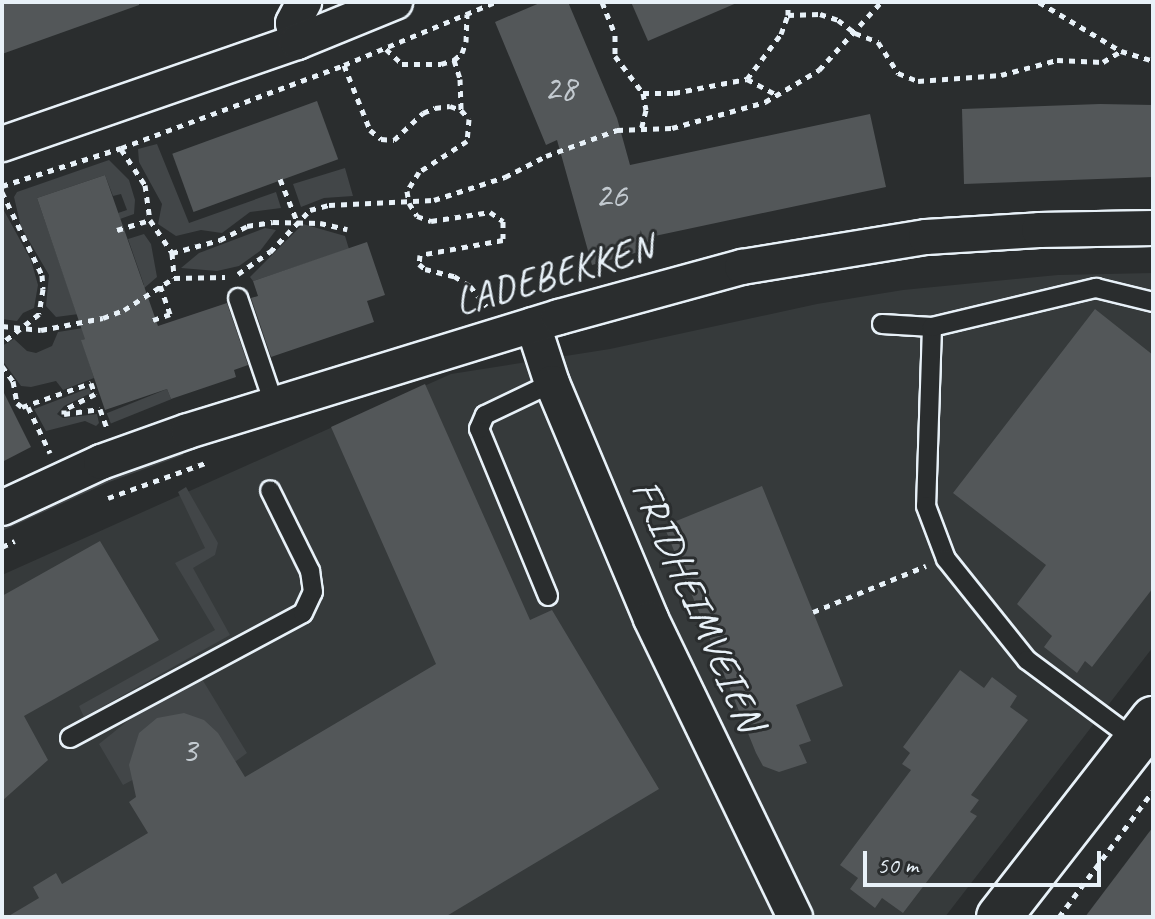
<!DOCTYPE html>
<html>
<head>
<meta charset="utf-8">
<style>
	body { margin:0 }
	#map { position:relative; width:1155px; height:919px; overflow:hidden; background:#2a2d2e; font-family:Caveat,sans-serif }
	div>[style] { position:absolute }
	.built>* { inset:0; background:#363a3b }
	.green>* { inset:0; background:#424648; transform-origin:0 0 }
	.building>* { inset:0; background:#535759; transform-origin:0 0 }
	.path>* { height:5px; margin-top:-2.5px; transform-origin:0; background:repeating-linear-gradient(90deg,#e8f1f8 0 6px,transparent 0 12px) }
	.roads { filter:drop-shadow(2px 0 #e8f1f8) drop-shadow(-2px 0 #e8f1f8) drop-shadow(0 2px #e8f1f8) drop-shadow(0 -2px #e8f1f8) }
	.lane>* { height:18px; margin:-9px; padding:0 9px; transform-origin:9px; border-radius:9px; background:#2a2d2e }
	.street>* { height:34px; margin:-17px; padding:0 17px; transform-origin:17px; border-radius:17px; background:#2a2d2e }
	.secondary>* { height:44px; margin:-22px; padding:0 22px; transform-origin:22px; border-radius:22px; background:#2a2d2e }
	span { translate:-50% -50%; white-space:nowrap; text-align:center; line-height:1.15; -webkit-text-stroke:6px #2a2d2e; paint-order:stroke }
	.number-label { font-size:36px; color:#c3cad0 }
	.number-label span { -webkit-text-stroke-width:0 }
	.street-label { font-size:40px; color:#e8f1f8 }
	.frame { position:absolute; inset:0; border:4px solid #e8f1f8; pointer-events:none }
	.scale { position:absolute; left:863px; top:851px; width:238px; height:36px; box-sizing:border-box; border:4px solid #e8f1f8; border-top:0; padding-left:10px; font-size:24px; line-height:28px; white-space:nowrap; color:#e8f1f8; -webkit-text-stroke:6px #2a2d2e; paint-order:stroke }
</style>
</head>
<body>
<div id="map">
	<div class="built">
		<i style="clip-path:polygon(1153px 273px,1153px 647px,945px 917px,2px 917px,2px 575px,451px 374px,610px 349px,817px 304px,903px 290px,1058px 275px)"></i>
	</div>
	<div class="green">
		<i style="clip-path:polygon(157px 144px,189px 223px,276px 192px,281px 208px,250px 212px,222px 233px,201px 230px,176px 236px,158px 224px,162px 204px,139px 162px,138px 149px)"></i>
		<i style="clip-path:polygon(109px 160px,129px 180px,135px 200px,134px 214px,120px 219px,118px 213px,127px 210px,121px 194px,113px 196px,105px 175px,37px 198px,75px 308px,144px 285px,128px 239px,144px 234px,151px 244px,157px 277px,142px 290px,94px 312px,56px 317px,46px 306px,49px 275px,21px 227px,14px 197px,17px 192px)"></i>
		<i style="clip-path:polygon(345px 168px,353px 196px,324px 198px,301px 207px,293px 184px)"></i>
		<i style="clip-path:polygon(2px 207px,31px 260px,38px 285px,34px 308px,23px 313px,17px 321px,2px 319px)"></i>
		<i style="clip-path:polygon(303px 224px,345px 236px,349px 249px,253px 281px,250px 277px)"></i>
		<i style="clip-path:polygon(265px 228px,276px 230px,260px 251px,239px 266px,217px 271px,181px 268px,199px 253px)"></i>
		<i style="clip-path:polygon(145px 318px,82px 340px,94px 378px,63px 390px,56px 381px,31px 387px,21px 386px,2px 360px,2px 346px,14px 339px,27px 351px,36px 353px,52px 346px,58px 332px)"></i>
		<i style="clip-path:polygon(89px 388px,91px 393px,64px 406px,57px 414px,63px 418px,97px 414px,99px 423px,96px 426px,85px 421px,46px 431px,34px 409px)"></i>
		<i style="left:167px;top:389px;width:11px;height:65px;rotate:68deg"></i>
		<i style="clip-path:polygon(180px 448px,183px 455px,109px 482px,2px 531px,2px 523px,105px 477px)"></i>
		<i style="clip-path:polygon(186px 487px,218px 543px,215px 555px,193px 568px,230px 635px,84px 717px,79px 706px,215px 630px,175px 563px,205px 548px,178px 492px)"></i>
		<i style="clip-path:polygon(202px 679px,247px 753px,228px 767px,142px 775px,123px 785px,99px 744px,140px 711px)"></i>
	</div>
	<div class="building">
		<i style="clip-path:polygon(2px 2px,139px 2px,139px 5px,2px 54px)"></i>
		<i style="clip-path:polygon(542px 2px,568px 2px,617px 118px,630px 165px,870px 114px,886px 187px,650px 237px,653px 248px,592px 265px,557px 140px,546px 145px,495px 22px)"></i>
		<i style="clip-path:polygon(631px 2px,739px 2px,648px 41px)"></i>
		<i style="left:317px;top:101px;width:62px;height:154px;rotate:70deg"></i>
		<i style="clip-path:polygon(1100px 104px,1153px 105px,1153px 177px,964px 184px,962px 109px)"></i>
		<i style="clip-path:polygon(105px 175px,158px 326px,227px 303px,248px 365px,234px 370px,236px 377px,171px 399px,167px 389px,105px 410px,81px 340px,85px 339px,37px 198px)"></i>
		<i style="clip-path:polygon(367px 242px,385px 295px,367px 301px,374px 322px,271px 357px,251px 298px,258px 296px,253px 281px)"></i>
		<i style="clip-path:polygon(1095px 309px,1153px 355px,1153px 588px,1092px 667px,1085px 661px,1077px 673px,1044px 647px,1052px 636px,1017px 604px,1046px 565px,953px 493px)"></i>
		<i style="clip-path:polygon(425px 384px,530px 620px,552px 610px,659px 789px,445px 917px,7px 917px,39px 898px,33px 887px,56px 873px,62px 884px,148px 833px,129px 802px,136px 797px,129px 765px,139px 733px,157px 718px,184px 713px,204px 720px,218px 733px,245px 777px,436px 664px,331px 427px)"></i>
		<i style="clip-path:polygon(2px 389px,31px 447px,2px 462px)"></i>
		<i style="clip-path:polygon(762px 486px,843px 686px,796px 705px,811px 741px,799px 745px,807px 763px,779px 772px,763px 766px,756px 753px,664px 526px)"></i>
		<i style="clip-path:polygon(100px 541px,159px 640px,24px 716px,48px 760px,2px 801px,2px 596px)"></i>
		<i style="clip-path:polygon(960px 670px,984px 688px,992px 677px,1017px 696px,1010px 707px,1028px 720px,971px 795px,979px 800px,970px 812px,977px 816px,903px 913px,882px 898px,875px 908px,850px 889px,858px 878px,840px 865px,911px 770px,902px 764px,910px 753px,903px 747px)"></i>
		<i style="clip-path:polygon(1153px 827px,1153px 917px,1085px 917px)"></i>
	</div>
	<div class="path">
		<i style="left:602px;top:2px;width:35px;rotate:68deg"></i>
		<i style="left:615px;top:35px;width:21px;rotate:90deg"></i>
		<i style="left:615px;top:56px;width:46px;rotate:52.9deg"></i>
		<i style="left:643px;top:93px;width:17px;rotate:80deg"></i>
		<i style="left:646px;top:110px;width:21px;rotate:104deg"></i>
		<i style="left:1039px;top:2px;width:96px;rotate:30.9deg"></i>
		<i style="left:1121px;top:51px;width:34px;rotate:17deg"></i>
		<i style="left:788px;top:15px;width:32px;rotate:-2deg"></i>
		<i style="left:820px;top:14px;width:19px;rotate:18deg"></i>
		<i style="left:838px;top:20px;width:21px;rotate:37deg"></i>
		<i style="left:855px;top:33px;width:25px;rotate:21deg"></i>
		<i style="left:878px;top:42px;width:37px;rotate:57deg"></i>
		<i style="left:898px;top:73px;width:22px;rotate:22deg"></i>
		<i style="left:918px;top:81px;width:83px;rotate:-4.1deg"></i>
		<i style="left:1001px;top:75px;width:58px;rotate:-15deg"></i>
		<i style="left:1057px;top:60px;width:46px;rotate:2.5deg"></i>
		<i style="left:1103px;top:62px;width:21px;rotate:-31deg"></i>
		<i style="left:386px;top:49px;width:22px;rotate:43deg"></i>
		<i style="left:402px;top:64px;width:39px"></i>
		<i style="left:441px;top:64px;width:14px;rotate:-17deg"></i>
		<i style="left:454px;top:60px;width:11px;rotate:-41deg"></i>
		<i style="left:462px;top:53px;width:12px;rotate:-70deg"></i>
		<i style="left:466px;top:42px;width:28px;rotate:-88deg"></i>
		<i style="left:454px;top:60px;width:20px;rotate:72deg"></i>
		<i style="left:460px;top:79px;width:31px;rotate:88deg"></i>
		<i style="left:344px;top:65px;width:70px;rotate:68.2deg"></i>
		<i style="left:370px;top:130px;width:14px;rotate:39deg"></i>
		<i style="left:381px;top:139px;width:13px;rotate:4deg"></i>
		<i style="left:394px;top:140px;width:40px;rotate:-43deg"></i>
		<i style="left:423px;top:113px;width:13px;rotate:-23deg"></i>
		<i style="left:435px;top:108px;width:15px;rotate:-8deg"></i>
		<i style="left:450px;top:106px;width:12px;rotate:20deg"></i>
		<i style="left:461px;top:110px;width:12px;rotate:48deg"></i>
		<i style="left:469px;top:119px;width:22px;rotate:95deg"></i>
		<i style="left:467px;top:141px;width:57px;rotate:147.1deg"></i>
		<i style="left:419px;top:172px;width:22px;rotate:122deg"></i>
		<i style="left:407px;top:191px;width:12px;rotate:81deg"></i>
		<i style="left:409px;top:203px;width:15px;rotate:58deg"></i>
		<i style="left:417px;top:216px;width:15px;rotate:20deg"></i>
		<i style="left:431px;top:221px;width:60px;rotate:-8.7deg"></i>
		<i style="left:490px;top:212px;width:16px;rotate:35deg"></i>
		<i style="left:503px;top:221px;width:19px;rotate:90deg"></i>
		<i style="left:503px;top:240px;width:84px;rotate:169.8deg"></i>
		<i style="left:420px;top:255px;width:9px;rotate:96deg"></i>
		<i style="left:419px;top:264px;width:8px;rotate:40deg"></i>
		<i style="left:425px;top:269px;width:30px;rotate:14deg"></i>
		<i style="left:454px;top:276px;width:19px;rotate:32deg"></i>
		<i style="left:470px;top:286px;width:26px;rotate:51deg"></i>
		<i style="left:747px;top:79px;width:56px;rotate:-52.9deg"></i>
		<i style="left:781px;top:34px;width:20px;rotate:-70deg"></i>
		<i style="left:788px;top:15px;width:13px;rotate:-90deg"></i>
		<i style="left:643px;top:93px;width:31px"></i>
		<i style="left:674px;top:93px;width:74px;rotate:-10.9deg"></i>
		<i style="left:747px;top:79px;width:34px;rotate:28deg"></i>
		<i style="left:121px;top:149px;width:43px;rotate:56.3deg"></i>
		<i style="left:145px;top:185px;width:35px;rotate:82deg"></i>
		<i style="left:150px;top:220px;width:40px;rotate:56deg"></i>
		<i style="left:172px;top:253px;width:25px;rotate:85deg"></i>
		<i style="left:280px;top:179px;width:45px;rotate:68deg"></i>
		<i style="left:2px;top:186px;width:125px;rotate:-17.7deg"></i>
		<i style="left:121px;top:148px;width:238px;rotate:-20.4deg"></i>
		<i style="left:344px;top:65px;width:164px;rotate:-22.6deg"></i>
		<i style="left:2px;top:192px;width:92px;rotate:64.3deg"></i>
		<i style="left:42px;top:275px;width:14px;rotate:86deg"></i>
		<i style="left:43px;top:289px;width:25px;rotate:99deg"></i>
		<i style="left:39px;top:314px;width:47px;rotate:141.9deg"></i>
		<i style="left:117px;top:230px;width:34px;rotate:-17deg"></i>
		<i style="left:172px;top:253px;width:50px;rotate:-15.2deg"></i>
		<i style="left:220px;top:240px;width:30px;rotate:-27deg"></i>
		<i style="left:247px;top:226px;width:26px;rotate:-9deg"></i>
		<i style="left:273px;top:222px;width:47px;rotate:1.2deg"></i>
		<i style="left:320px;top:223px;width:28px;rotate:13deg"></i>
		<i style="left:238px;top:274px;width:39px;rotate:-35deg"></i>
		<i style="left:270px;top:252px;width:58px;rotate:-46.4deg"></i>
		<i style="left:310px;top:210px;width:20px;rotate:-15deg"></i>
		<i style="left:329px;top:205px;width:105px;rotate:-2.7deg"></i>
		<i style="left:434px;top:200px;width:75px;rotate:-17.9deg"></i>
		<i style="left:505px;top:177px;width:46px;rotate:-27.1deg"></i>
		<i style="left:546px;top:156px;width:76px;rotate:-20.1deg"></i>
		<i style="left:617px;top:130px;width:55px;rotate:-2.1deg"></i>
		<i style="left:672px;top:128px;width:97px;rotate:-15.6deg"></i>
		<i style="left:765px;top:102px;width:63px;rotate:-30.7deg"></i>
		<i style="left:819px;top:70px;width:92px;rotate:-47.6deg"></i>
		<i style="left:153px;top:320px;width:18px;rotate:-19deg"></i>
		<i style="left:170px;top:314px;width:31px;rotate:-109deg"></i>
		<i style="left:2px;top:326px;width:39px;rotate:6deg"></i>
		<i style="left:41px;top:330px;width:63px;rotate:-11deg"></i>
		<i style="left:103px;top:318px;width:22px;rotate:-21deg"></i>
		<i style="left:124px;top:310px;width:59px;rotate:-32.6deg"></i>
		<i style="left:174px;top:278px;width:51px;rotate:-1.1deg"></i>
		<i style="left:2px;top:366px;width:19px;rotate:54deg"></i>
		<i style="left:13px;top:381px;width:22px;rotate:80deg"></i>
		<i style="left:17px;top:403px;width:6px;rotate:39deg"></i>
		<i style="left:22px;top:407px;width:73px;rotate:-19.2deg"></i>
		<i style="left:91px;top:383px;width:12px;rotate:70deg"></i>
		<i style="left:95px;top:394px;width:35px;rotate:153deg"></i>
		<i style="left:64px;top:410px;width:4px;rotate:90deg"></i>
		<i style="left:64px;top:414px;width:36px;rotate:-8deg"></i>
		<i style="left:100px;top:409px;width:20px;rotate:70deg"></i>
		<i style="left:28px;top:407px;width:51px;rotate:64.4deg"></i>
		<i style="left:108px;top:498px;width:106px;rotate:-19.8deg"></i>
		<i style="left:2px;top:547px;width:14px;rotate:-25deg"></i>
		<i style="left:813px;top:612px;width:122px;rotate:-22.2deg"></i>
		<i style="left:1059px;top:917px;width:157px;rotate:-53.3deg"></i>
	</div>
	<div class="roads">
		<div class="lane">
			<i style="left:238px;top:298px;width:112px;rotate:71.2deg"></i>
			<i style="left:882px;top:324px;width:50px;rotate:3.4deg"></i>
			<i style="left:932px;top:327px;width:179px;rotate:91.9deg"></i>
			<i style="left:926px;top:506px;width:57px;rotate:69.3deg"></i>
			<i style="left:946px;top:559px;width:129px;rotate:51.3deg"></i>
			<i style="left:1027px;top:660px;width:136px;rotate:36.6deg"></i>
			<i style="left:932px;top:327px;width:169px;rotate:-13.4deg"></i>
			<i style="left:1096px;top:288px;width:59px;rotate:13.8deg"></i>
			<i style="left:548px;top:596px;width:181px;rotate:-112.4deg"></i>
			<i style="left:479px;top:429px;width:15px;rotate:-67deg"></i>
			<i style="left:485px;top:415px;width:74px;rotate:-25.5deg"></i>
			<i style="left:70px;top:738px;width:264px;rotate:-28.2deg"></i>
			<i style="left:303px;top:613px;width:23px;rotate:-65deg"></i>
			<i style="left:313px;top:592px;width:21px;rotate:-98deg"></i>
			<i style="left:310px;top:571px;width:90px;rotate:-116.3deg"></i>
		</div>
		<div class="street">
			<i style="left:297px;top:42px;width:19px;rotate:-102deg"></i>
			<i style="left:293px;top:23px;width:24px;rotate:-62deg"></i>
			<i style="left:2px;top:144px;width:312px;rotate:-19.1deg"></i>
			<i style="left:297px;top:42px;width:106px;rotate:-22.2deg"></i>
			<i style="left:533px;top:325px;width:61px;rotate:71.9deg"></i>
			<i style="left:552px;top:383px;width:256px;rotate:67.2deg"></i>
			<i style="left:651px;top:619px;width:331px;rotate:64.2deg"></i>
			<i style="left:2px;top:508px;width:109px;rotate:-24.9deg"></i>
			<i style="left:101px;top:462px;width:92px;rotate:-19.6deg"></i>
			<i style="left:188px;top:431px;width:388px;rotate:-17.1deg"></i>
			<i style="left:559px;top:317px;width:190px;rotate:-15.3deg"></i>
			<i style="left:742px;top:267px;width:186px;rotate:-9.3deg"></i>
			<i style="left:926px;top:237px;width:113px;rotate:-3.5deg"></i>
			<i style="left:1039px;top:230px;width:114px;rotate:-1deg"></i>
		</div>
		<div class="secondary">
			<i style="left:999px;top:917px;width:251px;rotate:-52.1deg"></i>
		</div>
	</div>
	<div class="number-label">
		<span style="left:560px;top:89px">28</span>
		<span style="left:611px;top:196px">26</span>
		<span style="left:189px;top:751px">3</span>
	</div>
	<div class="street-label">
		<span style="left:554px;top:274px;rotate:-16deg">LADEBEKKEN</span>
		<span style="left:698px;top:605px;rotate:66deg">FRIDHEIMVEIEN</span>
	</div>
	<div class="frame"></div>
	<div class="scale">50 m</div>
</div>
</body>
</html>
